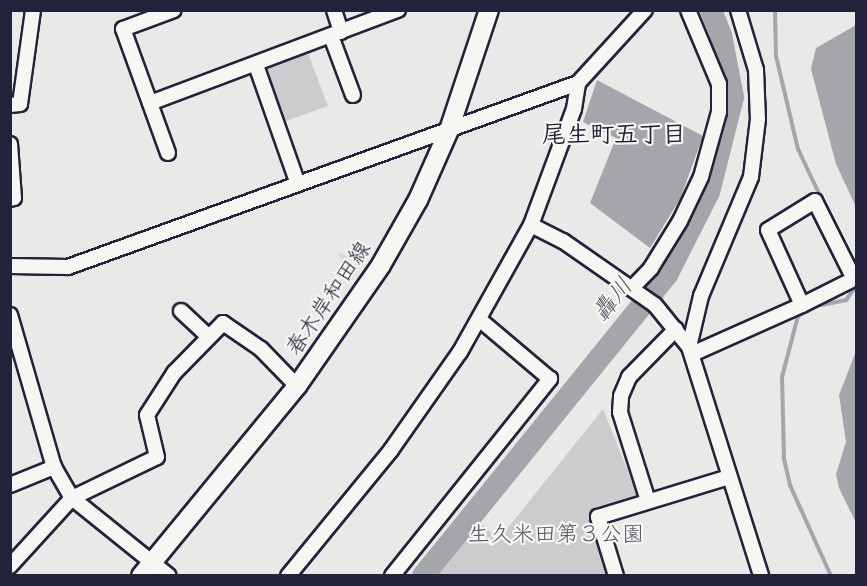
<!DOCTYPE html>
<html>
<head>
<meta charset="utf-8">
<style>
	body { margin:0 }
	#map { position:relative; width:867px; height:586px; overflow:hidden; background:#e9e9e7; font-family:Itim,"Klee One",sans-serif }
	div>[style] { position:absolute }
	.built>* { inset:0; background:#dadada }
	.green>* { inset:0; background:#ccccce }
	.water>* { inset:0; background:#a5a5ac }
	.stream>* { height:4px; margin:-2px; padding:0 2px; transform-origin:2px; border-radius:2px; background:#a5a5ac }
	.river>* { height:22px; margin:-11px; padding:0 11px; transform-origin:11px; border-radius:11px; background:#a5a5ac }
	.roads { filter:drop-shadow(2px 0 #22223b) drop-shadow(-2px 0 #22223b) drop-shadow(0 2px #22223b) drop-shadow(0 -2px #22223b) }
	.minor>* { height:14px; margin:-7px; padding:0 7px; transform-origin:7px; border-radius:7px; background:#f6f6f2 }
	.major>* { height:18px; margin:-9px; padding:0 9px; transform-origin:9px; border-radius:9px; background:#f6f6f2 }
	span { translate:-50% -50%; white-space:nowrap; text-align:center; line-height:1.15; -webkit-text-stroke:4.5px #f6f6f2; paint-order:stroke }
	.street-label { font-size:22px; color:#22223b }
	.park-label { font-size:22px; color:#555567 }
	.neighbourhood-label { font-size:24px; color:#22223b; font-weight:700 }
	.water-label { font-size:24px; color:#565668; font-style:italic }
	.frame { position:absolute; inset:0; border:12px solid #22223b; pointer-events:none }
</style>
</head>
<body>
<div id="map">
	<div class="built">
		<i style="clip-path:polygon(338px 252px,361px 264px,352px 279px,346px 275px)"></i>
	</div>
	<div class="green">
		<i style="clip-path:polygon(307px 51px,328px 106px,283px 122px,265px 75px,269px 66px)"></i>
		<i style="clip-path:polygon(603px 409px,641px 504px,592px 513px,615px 575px,425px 576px,473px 517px,499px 539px)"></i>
	</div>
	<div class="water">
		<i style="clip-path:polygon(856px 25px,856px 207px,836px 164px,811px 69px,816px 48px)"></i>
		<i style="clip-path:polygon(597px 80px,703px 136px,680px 199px,650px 248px,590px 203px,616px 138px,583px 122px)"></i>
		<i style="clip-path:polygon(856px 351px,856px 523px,839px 488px,836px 474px,846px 442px,839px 395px)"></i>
	</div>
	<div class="stream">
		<i style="left:775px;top:10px;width:46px;rotate:88.8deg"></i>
		<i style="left:776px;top:56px;width:96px;rotate:76.7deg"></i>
		<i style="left:798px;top:149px;width:136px;rotate:64.8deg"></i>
		<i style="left:616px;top:32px;width:29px;rotate:-49deg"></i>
		<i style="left:496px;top:105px;width:35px;rotate:-18deg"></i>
		<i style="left:317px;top:169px;width:99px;rotate:-19.5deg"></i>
		<i style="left:255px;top:193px;width:30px;rotate:-23deg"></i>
		<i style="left:190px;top:216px;width:11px;rotate:-22deg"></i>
		<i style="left:831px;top:576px;width:100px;rotate:-114.3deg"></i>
		<i style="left:790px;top:485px;width:28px;rotate:-103deg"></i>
		<i style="left:784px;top:458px;width:81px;rotate:-91.4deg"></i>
		<i style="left:782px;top:377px;width:63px;rotate:-75.3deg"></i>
		<i style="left:798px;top:316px;width:21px;rotate:-29deg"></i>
		<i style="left:816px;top:306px;width:31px;rotate:-11deg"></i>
		<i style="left:846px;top:300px;width:17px;rotate:-54deg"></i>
	</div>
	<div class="river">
		<i style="left:423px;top:576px;width:387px;rotate:-51deg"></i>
		<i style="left:667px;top:275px;width:93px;rotate:-63.2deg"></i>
		<i style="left:709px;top:192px;width:98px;rotate:-75.8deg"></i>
		<i style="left:733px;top:97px;width:63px;rotate:-101deg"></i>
		<i style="left:721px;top:35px;width:27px;rotate:-112deg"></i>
	</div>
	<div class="roads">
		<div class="minor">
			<i style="left:334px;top:10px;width:23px;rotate:72deg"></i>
			<i style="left:738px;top:10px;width:63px;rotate:73.3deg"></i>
			<i style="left:756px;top:70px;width:49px;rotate:87.7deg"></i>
			<i style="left:758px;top:119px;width:58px;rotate:96.9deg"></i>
			<i style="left:751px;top:177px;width:129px;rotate:112.8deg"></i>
			<i style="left:701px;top:296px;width:52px;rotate:103.2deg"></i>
			<i style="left:689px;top:347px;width:240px;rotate:72.5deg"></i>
			<i style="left:331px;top:36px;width:63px;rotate:69.6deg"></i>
			<i style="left:256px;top:65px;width:126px;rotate:70.6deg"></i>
			<i style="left:150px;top:103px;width:265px;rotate:-20.6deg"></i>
			<i style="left:10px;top:105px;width:10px;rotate:-6deg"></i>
			<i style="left:20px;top:104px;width:95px;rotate:-82.1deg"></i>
			<i style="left:10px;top:144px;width:54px;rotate:85.8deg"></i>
			<i style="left:14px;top:198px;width:4px;rotate:166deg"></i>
			<i style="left:168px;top:153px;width:132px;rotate:-109.9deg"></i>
			<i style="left:123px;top:29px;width:54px;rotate:-20.4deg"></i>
			<i style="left:531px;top:225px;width:36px;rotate:27deg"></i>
			<i style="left:563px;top:241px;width:112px;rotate:34.8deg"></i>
			<i style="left:655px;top:305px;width:54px;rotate:51deg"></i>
			<i style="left:10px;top:266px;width:58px;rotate:1deg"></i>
			<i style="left:68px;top:267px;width:542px;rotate:-19.84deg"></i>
			<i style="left:578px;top:83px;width:99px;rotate:-47.5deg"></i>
			<i style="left:632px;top:288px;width:28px;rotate:-46deg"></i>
			<i style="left:651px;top:268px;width:55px;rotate:-58.3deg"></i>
			<i style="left:680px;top:221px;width:49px;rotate:-64.5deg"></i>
			<i style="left:701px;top:177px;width:67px;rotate:-74.5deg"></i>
			<i style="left:719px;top:112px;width:28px;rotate:-90deg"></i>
			<i style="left:719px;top:84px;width:80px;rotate:-112.7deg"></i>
			<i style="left:181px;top:311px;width:38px;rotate:43deg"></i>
			<i style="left:10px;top:315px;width:158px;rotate:73.9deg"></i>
			<i style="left:54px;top:467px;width:36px;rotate:60deg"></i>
			<i style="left:72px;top:498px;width:124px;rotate:38.8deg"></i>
			<i style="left:692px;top:354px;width:120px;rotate:-24deg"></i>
			<i style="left:802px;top:305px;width:58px;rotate:-26.6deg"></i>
			<i style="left:854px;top:279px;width:87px;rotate:-116.6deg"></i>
			<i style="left:815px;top:201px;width:55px;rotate:148.3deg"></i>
			<i style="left:768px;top:230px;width:82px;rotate:65.6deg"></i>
			<i style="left:10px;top:485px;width:48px;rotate:-22.2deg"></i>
			<i style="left:648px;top:501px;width:93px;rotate:-107.5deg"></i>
			<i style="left:620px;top:412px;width:16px;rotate:-86deg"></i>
			<i style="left:621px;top:396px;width:21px;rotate:-67deg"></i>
			<i style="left:629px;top:377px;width:67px;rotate:-45.6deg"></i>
			<i style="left:10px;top:566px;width:92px;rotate:-47.6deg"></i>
			<i style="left:72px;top:498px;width:94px;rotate:-25.8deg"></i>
			<i style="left:157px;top:457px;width:43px;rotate:-103.4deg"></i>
			<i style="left:147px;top:415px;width:50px;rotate:-57.3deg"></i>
			<i style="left:174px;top:373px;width:70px;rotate:-45.6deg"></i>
			<i style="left:223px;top:323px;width:46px;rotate:34.4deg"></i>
			<i style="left:261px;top:349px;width:52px;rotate:45.8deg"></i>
			<i style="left:288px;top:576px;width:163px;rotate:-50.7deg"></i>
			<i style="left:391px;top:450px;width:120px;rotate:-54.9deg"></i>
			<i style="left:460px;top:352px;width:145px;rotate:-60.8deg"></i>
			<i style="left:531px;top:225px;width:124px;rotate:-69.7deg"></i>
			<i style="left:574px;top:109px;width:26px;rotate:-81deg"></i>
			<i style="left:392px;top:576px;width:253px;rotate:-51.3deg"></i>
			<i style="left:550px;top:379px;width:93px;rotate:-139.8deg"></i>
			<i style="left:616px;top:576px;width:62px;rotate:-107deg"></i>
			<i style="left:598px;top:517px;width:137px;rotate:-17deg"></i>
		</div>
		<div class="major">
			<i style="left:141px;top:576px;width:246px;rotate:-50.6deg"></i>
			<i style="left:297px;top:386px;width:147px;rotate:-55.2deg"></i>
			<i style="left:381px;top:265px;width:75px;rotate:-60.4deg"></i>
			<i style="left:418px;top:200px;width:77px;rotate:-66.1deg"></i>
			<i style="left:449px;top:130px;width:126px;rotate:-71.6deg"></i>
		</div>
	</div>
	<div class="street-label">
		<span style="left:328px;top:298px;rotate:-56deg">春木岸和田線</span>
	</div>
	<div class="park-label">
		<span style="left:556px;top:534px">生久米田第３公園</span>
	</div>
	<div class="neighbourhood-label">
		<span style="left:614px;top:134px">尾生町五丁目</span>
	</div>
	<div class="water-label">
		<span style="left:612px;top:299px;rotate:-51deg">轟川</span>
	</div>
	<div class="frame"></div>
</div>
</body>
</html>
